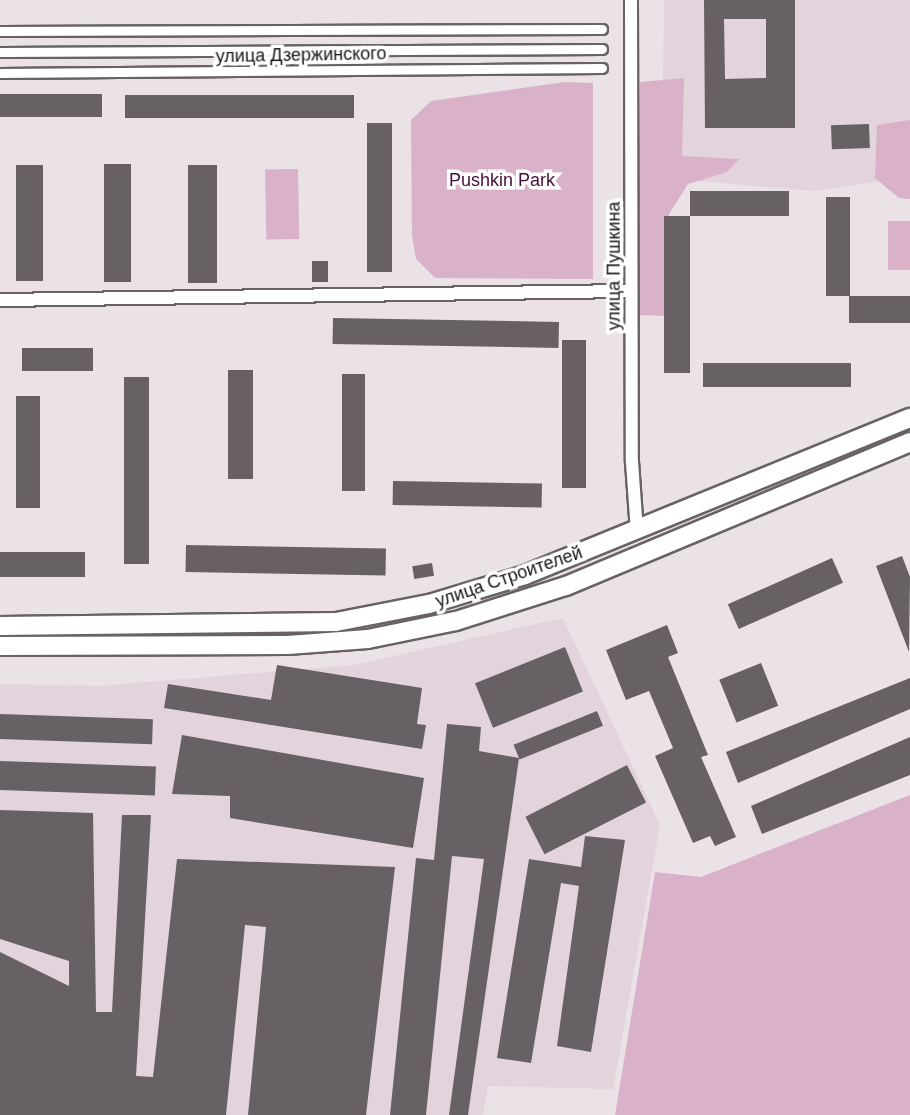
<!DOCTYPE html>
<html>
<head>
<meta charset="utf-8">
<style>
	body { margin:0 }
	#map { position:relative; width:910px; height:1115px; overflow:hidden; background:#eae2e7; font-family:Helvetica,sans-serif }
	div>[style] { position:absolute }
	.built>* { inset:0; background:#e2d3dc }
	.green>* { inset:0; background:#d9b2ca; transform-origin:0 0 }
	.building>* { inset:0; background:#676064; transform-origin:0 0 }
	.roads { filter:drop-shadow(2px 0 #686165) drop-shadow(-2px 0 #686165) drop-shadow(0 2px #686165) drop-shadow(0 -2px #686165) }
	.pedestrian>* { height:9px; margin:-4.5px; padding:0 4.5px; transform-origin:4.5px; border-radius:4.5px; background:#fff }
	.minor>* { height:12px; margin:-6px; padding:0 6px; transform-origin:6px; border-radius:6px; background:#fff }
	.primary>* { height:18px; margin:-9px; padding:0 9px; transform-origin:9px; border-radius:9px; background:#fff }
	span { translate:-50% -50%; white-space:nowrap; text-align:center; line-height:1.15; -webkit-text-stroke:7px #fff; paint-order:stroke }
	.street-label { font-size:18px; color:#191618 }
	.park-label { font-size:18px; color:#480d39 }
</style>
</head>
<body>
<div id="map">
	<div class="built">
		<i style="clip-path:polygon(664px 0,910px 0,910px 177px,814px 191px,662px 178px)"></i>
		<i style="clip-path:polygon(563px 618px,660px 825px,613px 1089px,488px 1086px,483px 1115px,0 1115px,0 684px,100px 686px,354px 665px)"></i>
	</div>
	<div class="green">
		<i style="clip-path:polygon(684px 78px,682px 156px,739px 159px,727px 172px,688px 184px,669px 214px,667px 316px,637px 315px,640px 82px)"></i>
		<i style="clip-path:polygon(565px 82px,593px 83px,593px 279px,435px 278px,416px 259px,412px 236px,411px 120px,431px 101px)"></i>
		<i style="clip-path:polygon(910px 120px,910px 199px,899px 198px,875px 178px,877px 125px)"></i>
		<i style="left:298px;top:169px;width:70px;height:33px;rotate:89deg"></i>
		<i style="left:888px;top:221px;width:22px;height:49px"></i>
		<i style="clip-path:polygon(910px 795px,910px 1115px,615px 1115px,655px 872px,701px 877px)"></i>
	</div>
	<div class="building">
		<i style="clip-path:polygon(evenodd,704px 0,795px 0,795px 128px,705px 128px,704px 0,724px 19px,766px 19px,766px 78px,725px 79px,724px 19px)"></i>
		<i style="left:0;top:94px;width:102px;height:23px"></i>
		<i style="left:125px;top:95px;width:229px;height:23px"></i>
		<i style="left:367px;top:123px;width:25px;height:149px"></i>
		<i style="left:869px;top:124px;width:24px;height:38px;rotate:88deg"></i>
		<i style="left:104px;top:164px;width:27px;height:118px"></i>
		<i style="left:43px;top:165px;width:116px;height:27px;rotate:90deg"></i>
		<i style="left:188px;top:165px;width:29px;height:118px"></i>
		<i style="left:690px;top:191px;width:99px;height:25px"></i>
		<i style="left:826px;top:197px;width:24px;height:99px"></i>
		<i style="left:664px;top:216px;width:26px;height:157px"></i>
		<i style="left:312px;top:261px;width:16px;height:21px"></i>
		<i style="left:849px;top:296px;width:61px;height:27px"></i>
		<i style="left:333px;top:318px;width:226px;height:26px;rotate:1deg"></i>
		<i style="left:562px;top:340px;width:24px;height:148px"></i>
		<i style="left:93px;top:348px;width:23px;height:71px;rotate:90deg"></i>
		<i style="left:851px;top:363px;width:24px;height:148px;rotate:90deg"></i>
		<i style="left:228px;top:370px;width:25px;height:109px"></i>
		<i style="left:342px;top:374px;width:23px;height:117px"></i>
		<i style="left:124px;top:377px;width:25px;height:187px"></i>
		<i style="left:16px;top:396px;width:24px;height:112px"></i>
		<i style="left:393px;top:481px;width:149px;height:24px;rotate:1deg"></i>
		<i style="left:186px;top:545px;width:200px;height:27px;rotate:1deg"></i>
		<i style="left:0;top:552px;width:85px;height:25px"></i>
		<i style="clip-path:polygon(902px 556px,910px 577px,909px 652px,876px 566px)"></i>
		<i style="left:832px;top:558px;width:27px;height:114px;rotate:66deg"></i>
		<i style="left:432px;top:563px;width:13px;height:20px;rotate:81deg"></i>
		<i style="clip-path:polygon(667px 625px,678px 653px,668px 657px,708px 755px,701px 757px,736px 837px,715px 846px,710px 836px,693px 843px,655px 756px,673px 748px,649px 691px,626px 700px,606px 650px)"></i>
		<i style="left:565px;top:647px;width:48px;height:97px;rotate:68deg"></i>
		<i style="left:761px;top:663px;width:46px;height:45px;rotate:68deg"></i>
		<i style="clip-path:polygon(277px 665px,422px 688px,417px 724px,426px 725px,422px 749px,164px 708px,168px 684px,271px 700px)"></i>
		<i style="clip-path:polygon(910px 678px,910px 709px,738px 783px,726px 752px)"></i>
		<i style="left:597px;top:711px;width:16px;height:90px;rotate:68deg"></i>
		<i style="left:0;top:714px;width:153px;height:25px;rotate:2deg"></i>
		<i style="clip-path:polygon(447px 724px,481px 727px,479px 751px,519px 758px,468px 1115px,449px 1115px,484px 859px,452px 856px,426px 1115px,390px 1115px,416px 858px,434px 860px)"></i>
		<i style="clip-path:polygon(182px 735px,424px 778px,413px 848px,230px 818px,230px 796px,172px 794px)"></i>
		<i style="clip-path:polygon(910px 737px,910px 775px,762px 834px,751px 806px)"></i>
		<i style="left:0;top:761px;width:156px;height:29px;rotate:2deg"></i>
		<i style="left:627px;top:765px;width:42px;height:114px;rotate:63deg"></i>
		<i style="clip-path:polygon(0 810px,93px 813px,96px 1012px,112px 1012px,122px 815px,151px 815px,136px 1076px,153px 1077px,177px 859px,395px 867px,366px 1115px,248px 1115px,266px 927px,245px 925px,226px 1115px,0 1115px,0 952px,69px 986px,69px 961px,0 939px)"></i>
		<i style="clip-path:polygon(585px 836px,625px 840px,591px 1052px,557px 1046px,579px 886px,561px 883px,531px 1063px,497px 1058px,529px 859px,581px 867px)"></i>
	</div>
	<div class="roads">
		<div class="pedestrian">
			<i style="left:0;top:31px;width:602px;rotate:-0.19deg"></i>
			<i style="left:0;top:52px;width:602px;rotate:-0.29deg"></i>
			<i style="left:0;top:73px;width:602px;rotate:-0.48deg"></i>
		</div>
		<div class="minor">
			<i style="left:631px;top:0;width:462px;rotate:89.9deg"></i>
			<i style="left:632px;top:462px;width:69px;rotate:85.9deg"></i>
			<i style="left:0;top:300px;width:631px;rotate:-0.82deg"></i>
		</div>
		<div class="primary">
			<i style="left:0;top:626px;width:336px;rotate:-0.7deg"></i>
			<i style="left:336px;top:622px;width:95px;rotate:-11deg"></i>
			<i style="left:429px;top:604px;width:100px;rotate:-16.8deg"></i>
			<i style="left:525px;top:575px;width:416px;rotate:-22.2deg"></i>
			<i style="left:0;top:646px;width:288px;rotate:-0.2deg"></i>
			<i style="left:288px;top:645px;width:80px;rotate:-4.3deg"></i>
			<i style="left:368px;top:639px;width:90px;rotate:-11.6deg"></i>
			<i style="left:456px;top:621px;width:115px;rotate:-17.7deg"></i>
			<i style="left:566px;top:586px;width:373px;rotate:-22.7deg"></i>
		</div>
	</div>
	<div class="street-label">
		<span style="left:301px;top:55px;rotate:-1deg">улица Дзержинского</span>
		<span style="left:614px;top:266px;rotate:-90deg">улица Пушкина</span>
		<span style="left:509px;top:577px;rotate:-19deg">улица Строителей</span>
	</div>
	<div class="park-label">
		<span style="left:502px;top:180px">Pushkin Park</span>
	</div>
</div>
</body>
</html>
